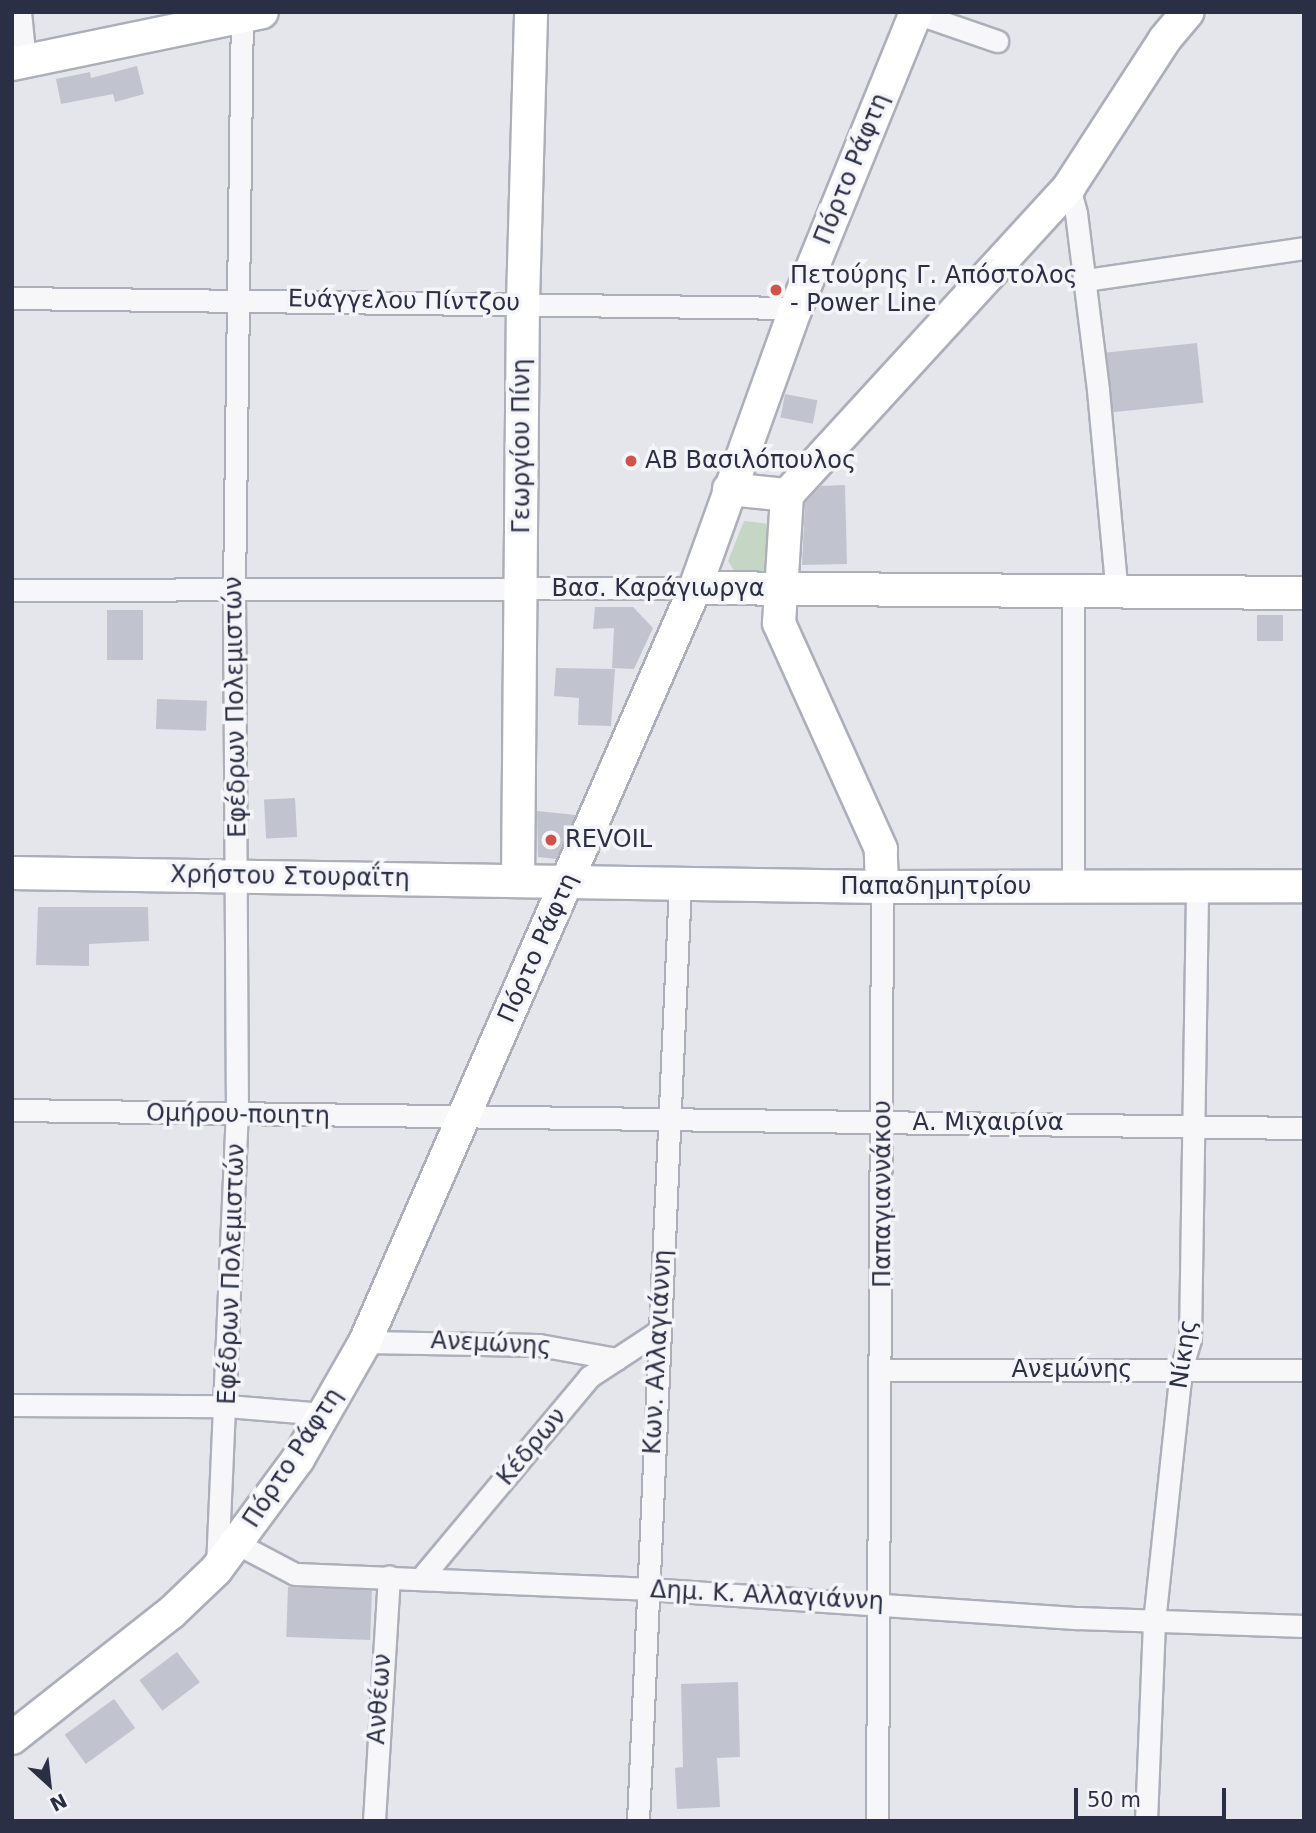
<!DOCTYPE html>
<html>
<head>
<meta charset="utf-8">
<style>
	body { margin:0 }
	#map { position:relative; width:1316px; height:1833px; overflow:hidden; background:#e4e6ec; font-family:"DejaVu Sans",sans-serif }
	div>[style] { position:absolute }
	.green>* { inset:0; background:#c6d6c5 }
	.building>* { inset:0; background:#c1c4cf; transform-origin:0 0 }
	.roads { filter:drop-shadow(2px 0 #acafba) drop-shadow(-2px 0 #acafba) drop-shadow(0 2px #acafba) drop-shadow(0 -2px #acafba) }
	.street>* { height:21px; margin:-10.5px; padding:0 10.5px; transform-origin:10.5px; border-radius:10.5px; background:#f7f7fa }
	.secondary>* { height:32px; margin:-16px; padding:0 16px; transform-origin:16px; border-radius:16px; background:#fff }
	.dots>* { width:19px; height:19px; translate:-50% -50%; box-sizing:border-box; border:4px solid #f4f5f9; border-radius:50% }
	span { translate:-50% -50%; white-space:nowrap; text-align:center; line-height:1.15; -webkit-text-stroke:7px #f4f5f9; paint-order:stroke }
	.street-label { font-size:24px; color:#2b2f45 }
	.poi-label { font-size:24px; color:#2b2f45 }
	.left { translate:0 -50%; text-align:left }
	.frame { position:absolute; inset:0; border:14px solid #2b2f45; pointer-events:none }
	.north { position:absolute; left:14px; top:1749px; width:70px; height:70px; -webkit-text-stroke:5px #f4f5f9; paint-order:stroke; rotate:153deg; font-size:19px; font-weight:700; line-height:28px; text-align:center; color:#2b2f45 }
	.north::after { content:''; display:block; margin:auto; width:24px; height:32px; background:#2b2f45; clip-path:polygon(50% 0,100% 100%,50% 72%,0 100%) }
	.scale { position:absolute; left:1074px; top:1788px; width:152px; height:32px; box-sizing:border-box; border:4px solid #2b2f45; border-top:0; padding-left:9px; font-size:21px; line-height:24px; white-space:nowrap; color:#2b2f45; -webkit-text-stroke:5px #f4f5f9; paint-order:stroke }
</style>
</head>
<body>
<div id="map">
	<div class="green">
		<i style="clip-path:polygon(744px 521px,770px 524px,766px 579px,739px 579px,728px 561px)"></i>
	</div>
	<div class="building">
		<i style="clip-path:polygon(137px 66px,144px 94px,115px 102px,113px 94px,61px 104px,56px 79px,90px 72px,91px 78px)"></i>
		<i style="left:1197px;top:343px;width:60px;height:91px;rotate:84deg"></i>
		<i style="left:785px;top:394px;width:33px;height:24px;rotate:11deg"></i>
		<i style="clip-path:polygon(845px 485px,847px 564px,802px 565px,805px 503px,821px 486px)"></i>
		<i style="clip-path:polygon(595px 607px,633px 607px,653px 628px,634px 669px,612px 668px,614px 628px,593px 629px)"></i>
		<i style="left:107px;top:610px;width:36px;height:50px"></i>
		<i style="left:1257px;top:615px;width:26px;height:26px"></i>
		<i style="clip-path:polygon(556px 668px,615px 669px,611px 726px,578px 725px,579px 698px,554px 696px)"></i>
		<i style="left:157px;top:699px;width:50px;height:30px;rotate:2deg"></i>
		<i style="left:295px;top:798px;width:39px;height:31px;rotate:87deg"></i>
		<i style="clip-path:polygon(537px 811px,576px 815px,556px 859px,538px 857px)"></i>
		<i style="clip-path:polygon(38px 907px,148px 907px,149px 941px,89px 944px,89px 966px,36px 965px)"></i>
		<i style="left:288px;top:1587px;width:84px;height:50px;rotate:2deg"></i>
		<i style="left:177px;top:1652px;width:38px;height:47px;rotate:53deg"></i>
		<i style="clip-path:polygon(738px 1682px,740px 1757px,717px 1758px,720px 1807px,677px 1809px,675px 1768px,683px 1767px,681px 1684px)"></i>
		<i style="left:114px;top:1699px;width:36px;height:61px;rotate:54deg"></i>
	</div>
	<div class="roads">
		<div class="street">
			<i style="left:20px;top:12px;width:49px;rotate:84.2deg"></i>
			<i style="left:916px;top:13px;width:86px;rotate:19.1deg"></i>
			<i style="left:1069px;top:187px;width:27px;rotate:75deg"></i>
			<i style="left:1076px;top:213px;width:178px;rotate:82.9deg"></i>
			<i style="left:1098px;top:390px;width:204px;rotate:84.7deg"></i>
			<i style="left:1085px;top:280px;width:221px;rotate:-8.3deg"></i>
			<i style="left:12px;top:298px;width:784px;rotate:0.73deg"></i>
			<i style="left:12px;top:590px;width:683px;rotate:-0.17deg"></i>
			<i style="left:1073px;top:887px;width:296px;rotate:-90deg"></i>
			<i style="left:12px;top:1110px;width:1292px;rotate:0.8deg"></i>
			<i style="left:365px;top:1342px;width:174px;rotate:1deg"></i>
			<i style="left:539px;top:1345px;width:79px;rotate:10.2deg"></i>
			<i style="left:882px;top:1370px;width:422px"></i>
			<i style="left:12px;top:1405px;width:215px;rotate:0.3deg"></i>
			<i style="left:227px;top:1406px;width:97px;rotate:4.7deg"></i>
			<i style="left:238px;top:1544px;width:64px;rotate:27.8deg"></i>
			<i style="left:295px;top:1574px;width:353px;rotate:2.4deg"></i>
			<i style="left:648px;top:1589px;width:431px;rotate:3.9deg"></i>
			<i style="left:1078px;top:1618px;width:226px;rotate:2deg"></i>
			<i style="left:217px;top:1567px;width:453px;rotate:-87.5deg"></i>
			<i style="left:237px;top:1114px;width:525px;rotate:-90.33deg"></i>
			<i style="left:234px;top:589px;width:577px;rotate:-89.21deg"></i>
			<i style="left:422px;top:1577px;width:261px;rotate:-50.1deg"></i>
			<i style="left:589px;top:1377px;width:80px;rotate:-33.3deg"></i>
			<i style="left:374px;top:1821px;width:245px;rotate:-86.5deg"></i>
			<i style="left:638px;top:1821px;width:938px;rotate:-87.43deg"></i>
			<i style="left:877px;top:1821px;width:934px;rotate:-89.69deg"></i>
			<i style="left:1146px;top:1821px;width:199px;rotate:-87.7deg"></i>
			<i style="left:1154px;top:1622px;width:254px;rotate:-83.9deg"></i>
			<i style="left:1181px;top:1369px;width:31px;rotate:-73deg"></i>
			<i style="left:1190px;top:1339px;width:453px;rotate:-89.1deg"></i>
		</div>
		<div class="secondary">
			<i style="left:12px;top:64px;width:255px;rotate:-11.7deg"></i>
			<i style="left:729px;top:489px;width:58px;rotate:5.9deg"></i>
			<i style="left:695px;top:588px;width:609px;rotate:0.47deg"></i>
			<i style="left:12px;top:873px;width:870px;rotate:0.92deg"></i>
			<i style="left:882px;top:887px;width:422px;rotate:-0.1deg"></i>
			<i style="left:518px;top:881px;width:579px;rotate:-89.51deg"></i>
			<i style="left:523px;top:302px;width:290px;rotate:-88.4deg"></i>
			<i style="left:882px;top:887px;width:38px;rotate:-92deg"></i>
			<i style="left:881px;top:849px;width:248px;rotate:-114.3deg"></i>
			<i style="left:779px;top:623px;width:128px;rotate:-86.4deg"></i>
			<i style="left:787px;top:495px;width:418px;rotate:-47.5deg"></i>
			<i style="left:1069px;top:187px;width:176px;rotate:-57deg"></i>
			<i style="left:1165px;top:39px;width:35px;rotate:-50deg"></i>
			<i style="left:12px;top:1738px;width:202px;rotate:-38.2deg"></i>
			<i style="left:171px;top:1613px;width:62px;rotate:-43.7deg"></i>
			<i style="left:216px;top:1570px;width:138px;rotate:-53.5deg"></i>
			<i style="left:298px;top:1459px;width:135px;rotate:-60.2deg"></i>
			<i style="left:365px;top:1342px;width:823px;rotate:-66.36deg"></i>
			<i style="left:695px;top:588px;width:298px;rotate:-70.2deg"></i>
			<i style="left:796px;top:308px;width:319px;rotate:-67.9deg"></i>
		</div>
	</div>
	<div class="dots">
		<i style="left:776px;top:290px;background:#cf524b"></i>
		<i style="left:631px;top:461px;background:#cf524b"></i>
		<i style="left:551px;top:840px;background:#cf524b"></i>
	</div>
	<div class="street-label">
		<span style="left:852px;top:169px;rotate:-68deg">Πόρτο Ράφτη</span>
		<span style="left:404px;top:301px;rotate:1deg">Ευάγγελου Πίντζου</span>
		<span style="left:522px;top:446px;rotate:-90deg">Γεωργίου Πίνη</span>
		<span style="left:658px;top:589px">Βασ. Καράγιωργα</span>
		<span style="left:236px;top:707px;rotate:-91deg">Εφέδρων Πολεμιστών</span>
		<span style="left:290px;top:877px;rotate:1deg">Χρήστου Στουραΐτη</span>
		<span style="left:936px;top:887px">Παπαδημητρίου</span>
		<span style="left:538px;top:948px;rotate:-66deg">Πόρτο Ράφτη</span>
		<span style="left:238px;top:1115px;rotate:1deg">Ομήρου-ποιητη</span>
		<span style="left:988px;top:1123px">Α. Μιχαιρίνα</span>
		<span style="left:883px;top:1194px;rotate:-90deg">Παπαγιαννάκου</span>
		<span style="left:232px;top:1274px;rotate:-88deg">Εφέδρων Πολεμιστών</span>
		<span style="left:491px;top:1344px;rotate:3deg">Ανεμώνης</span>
		<span style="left:658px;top:1352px;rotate:-87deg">Κων. Αλλαγιάννη</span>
		<span style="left:1184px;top:1354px;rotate:-82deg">Νίκης</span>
		<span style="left:1072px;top:1370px">Ανεμώνης</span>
		<span style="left:532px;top:1447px;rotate:-50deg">Κέδρων</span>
		<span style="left:293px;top:1458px;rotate:-57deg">Πόρτο Ράφτη</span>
		<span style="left:767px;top:1596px;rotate:3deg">Δημ. Κ. Αλλαγιάννη</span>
		<span style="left:380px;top:1699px;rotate:-86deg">Ανθέων</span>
	</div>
	<div class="poi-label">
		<span class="left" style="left:790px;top:290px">Πετούρης Γ. Απόστολος<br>- Power Line</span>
		<span class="left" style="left:645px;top:461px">ΑΒ Βασιλόπουλος</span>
		<span class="left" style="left:565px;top:840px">REVOIL</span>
	</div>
	<div class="frame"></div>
	<div class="north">N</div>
	<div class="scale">50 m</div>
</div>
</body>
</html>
